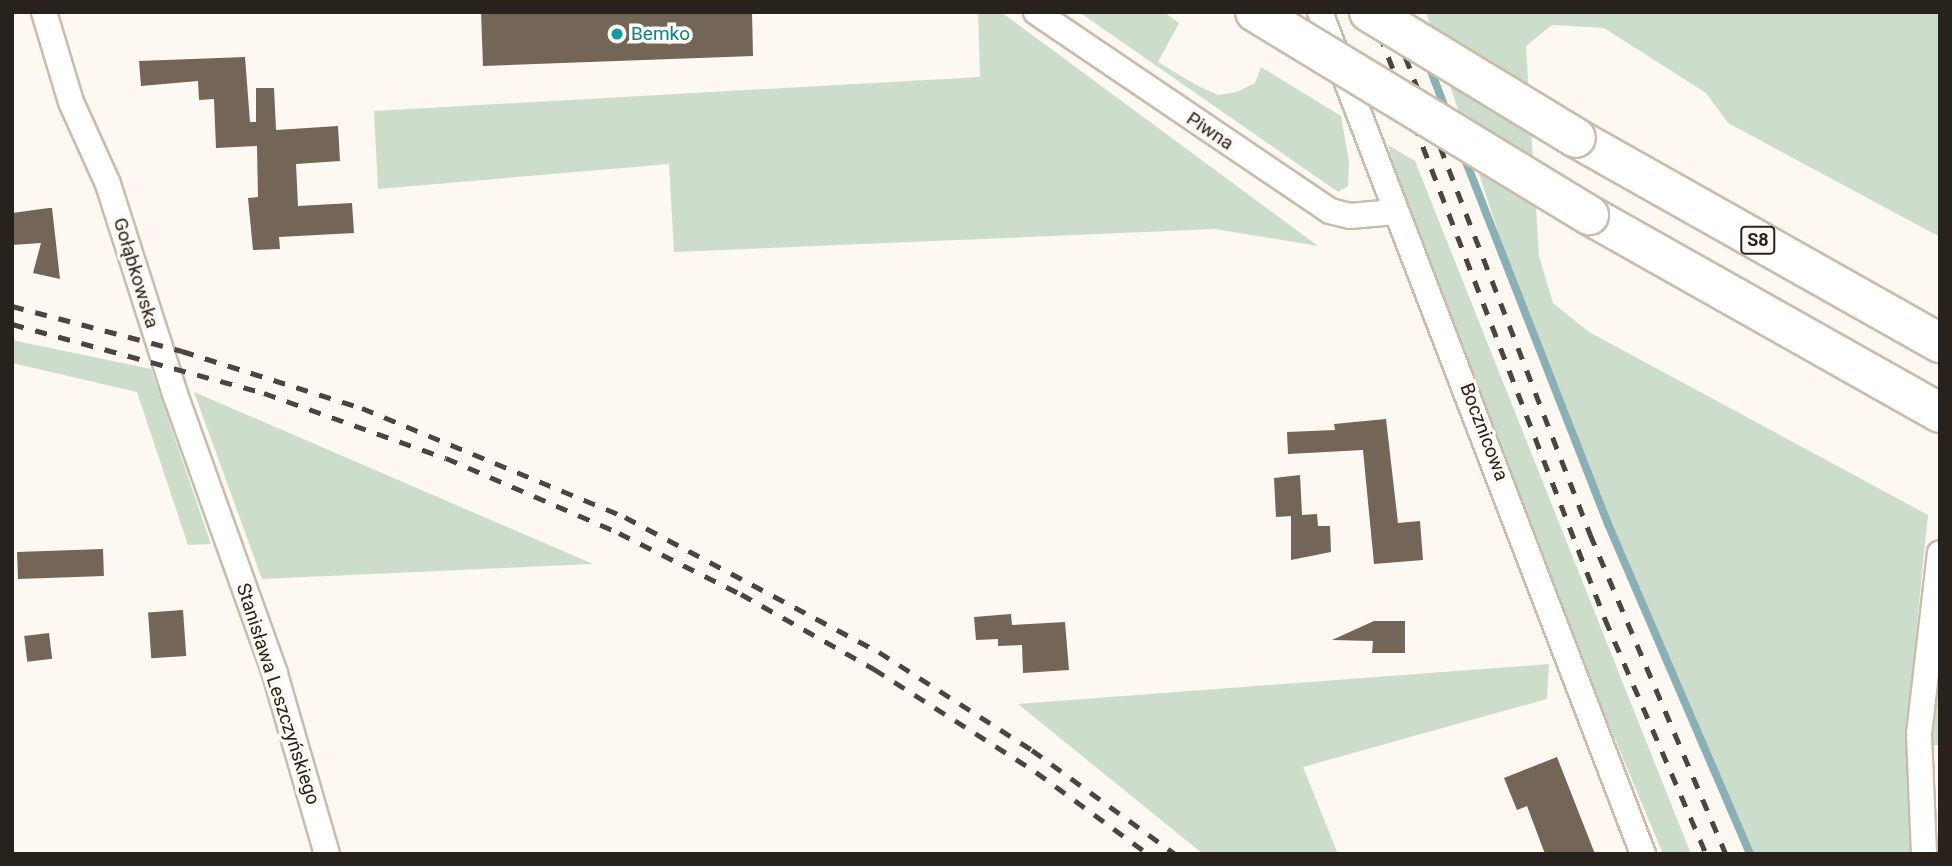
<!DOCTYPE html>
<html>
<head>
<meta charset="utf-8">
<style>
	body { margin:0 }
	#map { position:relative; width:1952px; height:866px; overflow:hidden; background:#fdf8f1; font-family:Roboto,sans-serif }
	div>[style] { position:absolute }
	.green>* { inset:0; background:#cdddcb }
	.stream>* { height:8px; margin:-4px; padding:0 4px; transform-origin:4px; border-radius:4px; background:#8ab0b6 }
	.building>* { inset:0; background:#746559; transform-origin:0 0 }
	.roads { filter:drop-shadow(2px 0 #c9bcab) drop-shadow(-2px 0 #c9bcab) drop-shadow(0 2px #c9bcab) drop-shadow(0 -2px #c9bcab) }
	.minor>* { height:24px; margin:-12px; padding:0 12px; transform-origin:12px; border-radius:12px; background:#fff }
	.motorway>* { height:38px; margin:-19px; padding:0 19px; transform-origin:19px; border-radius:19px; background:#fff }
	.rail>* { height:5px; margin-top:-2.5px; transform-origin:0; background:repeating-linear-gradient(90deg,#4a463f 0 12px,transparent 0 24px) }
	.bridges { filter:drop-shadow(2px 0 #c9bcab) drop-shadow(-2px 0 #c9bcab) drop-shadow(0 2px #c9bcab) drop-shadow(0 -2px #c9bcab) }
	.motorway-bridge>* { height:38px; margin:-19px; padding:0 19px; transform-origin:19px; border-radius:19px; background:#fff }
	.dots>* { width:19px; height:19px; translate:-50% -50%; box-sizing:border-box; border:4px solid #fdf8f1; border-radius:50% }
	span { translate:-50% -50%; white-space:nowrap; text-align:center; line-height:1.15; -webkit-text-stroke:7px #fdf8f1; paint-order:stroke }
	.shield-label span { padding:2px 5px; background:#fdf8f1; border:2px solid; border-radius:5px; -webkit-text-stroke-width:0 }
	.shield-label { font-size:18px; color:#27231c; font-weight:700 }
	.culture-label { font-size:19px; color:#0d838f }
	.left { translate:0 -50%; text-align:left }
	.street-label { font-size:19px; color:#27231c }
	.frame { position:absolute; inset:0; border:14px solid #27231c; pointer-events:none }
</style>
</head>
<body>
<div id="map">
	<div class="green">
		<i style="clip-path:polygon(978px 12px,1001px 12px,1318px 246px,1215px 229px,674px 252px,669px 164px,378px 189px,374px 111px,980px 77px)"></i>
		<i style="clip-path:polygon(1079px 12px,1164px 12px,1179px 23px,1158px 62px,1198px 86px,1218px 95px,1237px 92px,1255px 83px,1261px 67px,1341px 116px,1349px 162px,1348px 186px,1338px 192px)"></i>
		<i style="clip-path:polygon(1426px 12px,1940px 12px,1940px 237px,1728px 123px,1706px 93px,1604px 28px,1552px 25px,1526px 46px,1539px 256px,1553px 303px,1589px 332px,1928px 515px,1916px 633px,1914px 854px,1747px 854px,1539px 357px)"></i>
		<i style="clip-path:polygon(1388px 145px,1415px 161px,1691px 854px,1663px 854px,1579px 653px,1459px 339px,1416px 238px)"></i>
		<i style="clip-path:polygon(12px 340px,151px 369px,211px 544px,188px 545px,137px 392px,12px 363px)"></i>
		<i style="clip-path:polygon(194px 392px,593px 564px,262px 579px)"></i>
		<i style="clip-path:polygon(1940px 610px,1940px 745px,1929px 746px)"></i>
		<i style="clip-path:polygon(1549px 664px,1547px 699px,1303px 767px,1338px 854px,1203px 854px,1018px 704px)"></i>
	</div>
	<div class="stream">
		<i style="left:1428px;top:63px;width:53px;rotate:69.2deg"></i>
		<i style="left:1463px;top:154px;width:397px;rotate:68.6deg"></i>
		<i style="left:1608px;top:524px;width:359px;rotate:66.7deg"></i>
	</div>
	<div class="building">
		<i style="clip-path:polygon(481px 12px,752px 12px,753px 56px,483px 66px)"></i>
		<i style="clip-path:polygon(245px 57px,250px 122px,256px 122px,256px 88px,274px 88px,276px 130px,338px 126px,340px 161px,296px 164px,298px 206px,352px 203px,354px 233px,279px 237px,280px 249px,253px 250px,248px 198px,258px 197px,257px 146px,216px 148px,214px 99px,199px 100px,198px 81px,141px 86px,139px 61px)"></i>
		<i style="clip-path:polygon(49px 208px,52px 208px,60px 279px,33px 273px,41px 243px,12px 245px,12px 213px)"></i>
		<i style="clip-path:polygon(1386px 419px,1398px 523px,1420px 521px,1423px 560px,1374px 564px,1363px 450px,1288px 454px,1287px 432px,1335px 430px,1334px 424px)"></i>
		<i style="clip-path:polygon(1300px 475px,1302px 515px,1317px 514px,1318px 526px,1330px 526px,1331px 552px,1291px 560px,1291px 516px,1276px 517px,1274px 478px)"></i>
		<i style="left:103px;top:549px;width:27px;height:86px;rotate:88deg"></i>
		<i style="left:183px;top:610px;width:46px;height:35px;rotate:86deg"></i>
		<i style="clip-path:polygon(1011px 614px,1012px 625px,1065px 622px,1069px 670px,1023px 673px,1022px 645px,998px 646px,998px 639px,976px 640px,974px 617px)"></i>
		<i style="clip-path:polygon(1374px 621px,1405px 621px,1405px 653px,1372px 653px,1373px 641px,1332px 640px)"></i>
		<i style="left:49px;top:633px;width:26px;height:25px;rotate:83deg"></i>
		<i style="clip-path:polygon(1557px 757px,1595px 854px,1545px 854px,1527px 806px,1517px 810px,1504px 778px)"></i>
	</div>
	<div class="roads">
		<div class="minor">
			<i style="left:44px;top:12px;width:94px;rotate:73.3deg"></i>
			<i style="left:71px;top:102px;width:90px;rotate:65.7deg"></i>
			<i style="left:108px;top:184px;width:220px;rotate:72.3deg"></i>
			<i style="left:175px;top:394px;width:297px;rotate:70.3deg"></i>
			<i style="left:275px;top:674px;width:187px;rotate:73.9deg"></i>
			<i style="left:1036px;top:12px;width:355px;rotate:34.1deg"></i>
			<i style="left:1330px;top:211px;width:21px;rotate:14deg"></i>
			<i style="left:1350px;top:216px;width:45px;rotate:-5.1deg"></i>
			<i style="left:1320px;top:12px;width:902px;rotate:69.01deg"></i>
			<i style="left:1924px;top:854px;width:120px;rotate:-92.4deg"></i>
			<i style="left:1919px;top:734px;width:182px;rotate:-83.4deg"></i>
		</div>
		<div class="motorway">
			<i style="left:1576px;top:138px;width:418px;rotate:29.4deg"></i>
			<i style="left:1589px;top:215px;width:403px;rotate:29.4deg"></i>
		</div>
	</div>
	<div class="rail">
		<i style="left:1371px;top:12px;width:651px;rotate:68.92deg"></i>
		<i style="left:1605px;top:619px;width:256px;rotate:66.7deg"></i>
		<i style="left:1388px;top:12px;width:560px;rotate:68.84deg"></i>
		<i style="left:1590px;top:534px;width:348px;rotate:67deg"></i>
		<i style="left:12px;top:306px;width:176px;rotate:14.8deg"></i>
		<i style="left:182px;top:351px;width:189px;rotate:17.6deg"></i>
		<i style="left:362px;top:408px;width:285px;rotate:22.5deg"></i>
		<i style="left:625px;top:517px;width:288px;rotate:28deg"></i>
		<i style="left:879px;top:652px;width:182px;rotate:32.6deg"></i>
		<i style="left:1032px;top:750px;width:177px;rotate:36deg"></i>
		<i style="left:12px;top:324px;width:261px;rotate:15.3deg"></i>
		<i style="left:264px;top:393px;width:193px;rotate:19.7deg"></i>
		<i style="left:446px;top:458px;width:189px;rotate:23.4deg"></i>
		<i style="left:619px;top:533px;width:136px;rotate:26.6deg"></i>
		<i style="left:741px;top:594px;width:153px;rotate:29.4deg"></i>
		<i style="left:874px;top:669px;width:192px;rotate:32.4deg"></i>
		<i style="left:1036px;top:772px;width:139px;rotate:36.2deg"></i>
	</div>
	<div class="bridges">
		<div class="motorway-bridge">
			<i style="left:1255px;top:12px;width:391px;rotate:31.3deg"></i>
			<i style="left:1369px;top:12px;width:242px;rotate:31.3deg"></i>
		</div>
	</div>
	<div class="dots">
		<i style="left:617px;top:34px;background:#0f9aa8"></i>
	</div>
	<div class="shield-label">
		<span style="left:1758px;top:240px">S8</span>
	</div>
	<div class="culture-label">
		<span class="left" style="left:631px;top:34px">Bemko</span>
	</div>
	<div class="street-label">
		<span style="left:1210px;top:131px;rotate:34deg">Piwna</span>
		<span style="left:136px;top:273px;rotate:73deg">Gołąbkowska</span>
		<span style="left:1484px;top:432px;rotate:69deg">Bocznicowa</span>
		<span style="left:278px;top:694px;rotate:72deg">Stanisława Leszczyńskiego</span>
	</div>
	<div class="frame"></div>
</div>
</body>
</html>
